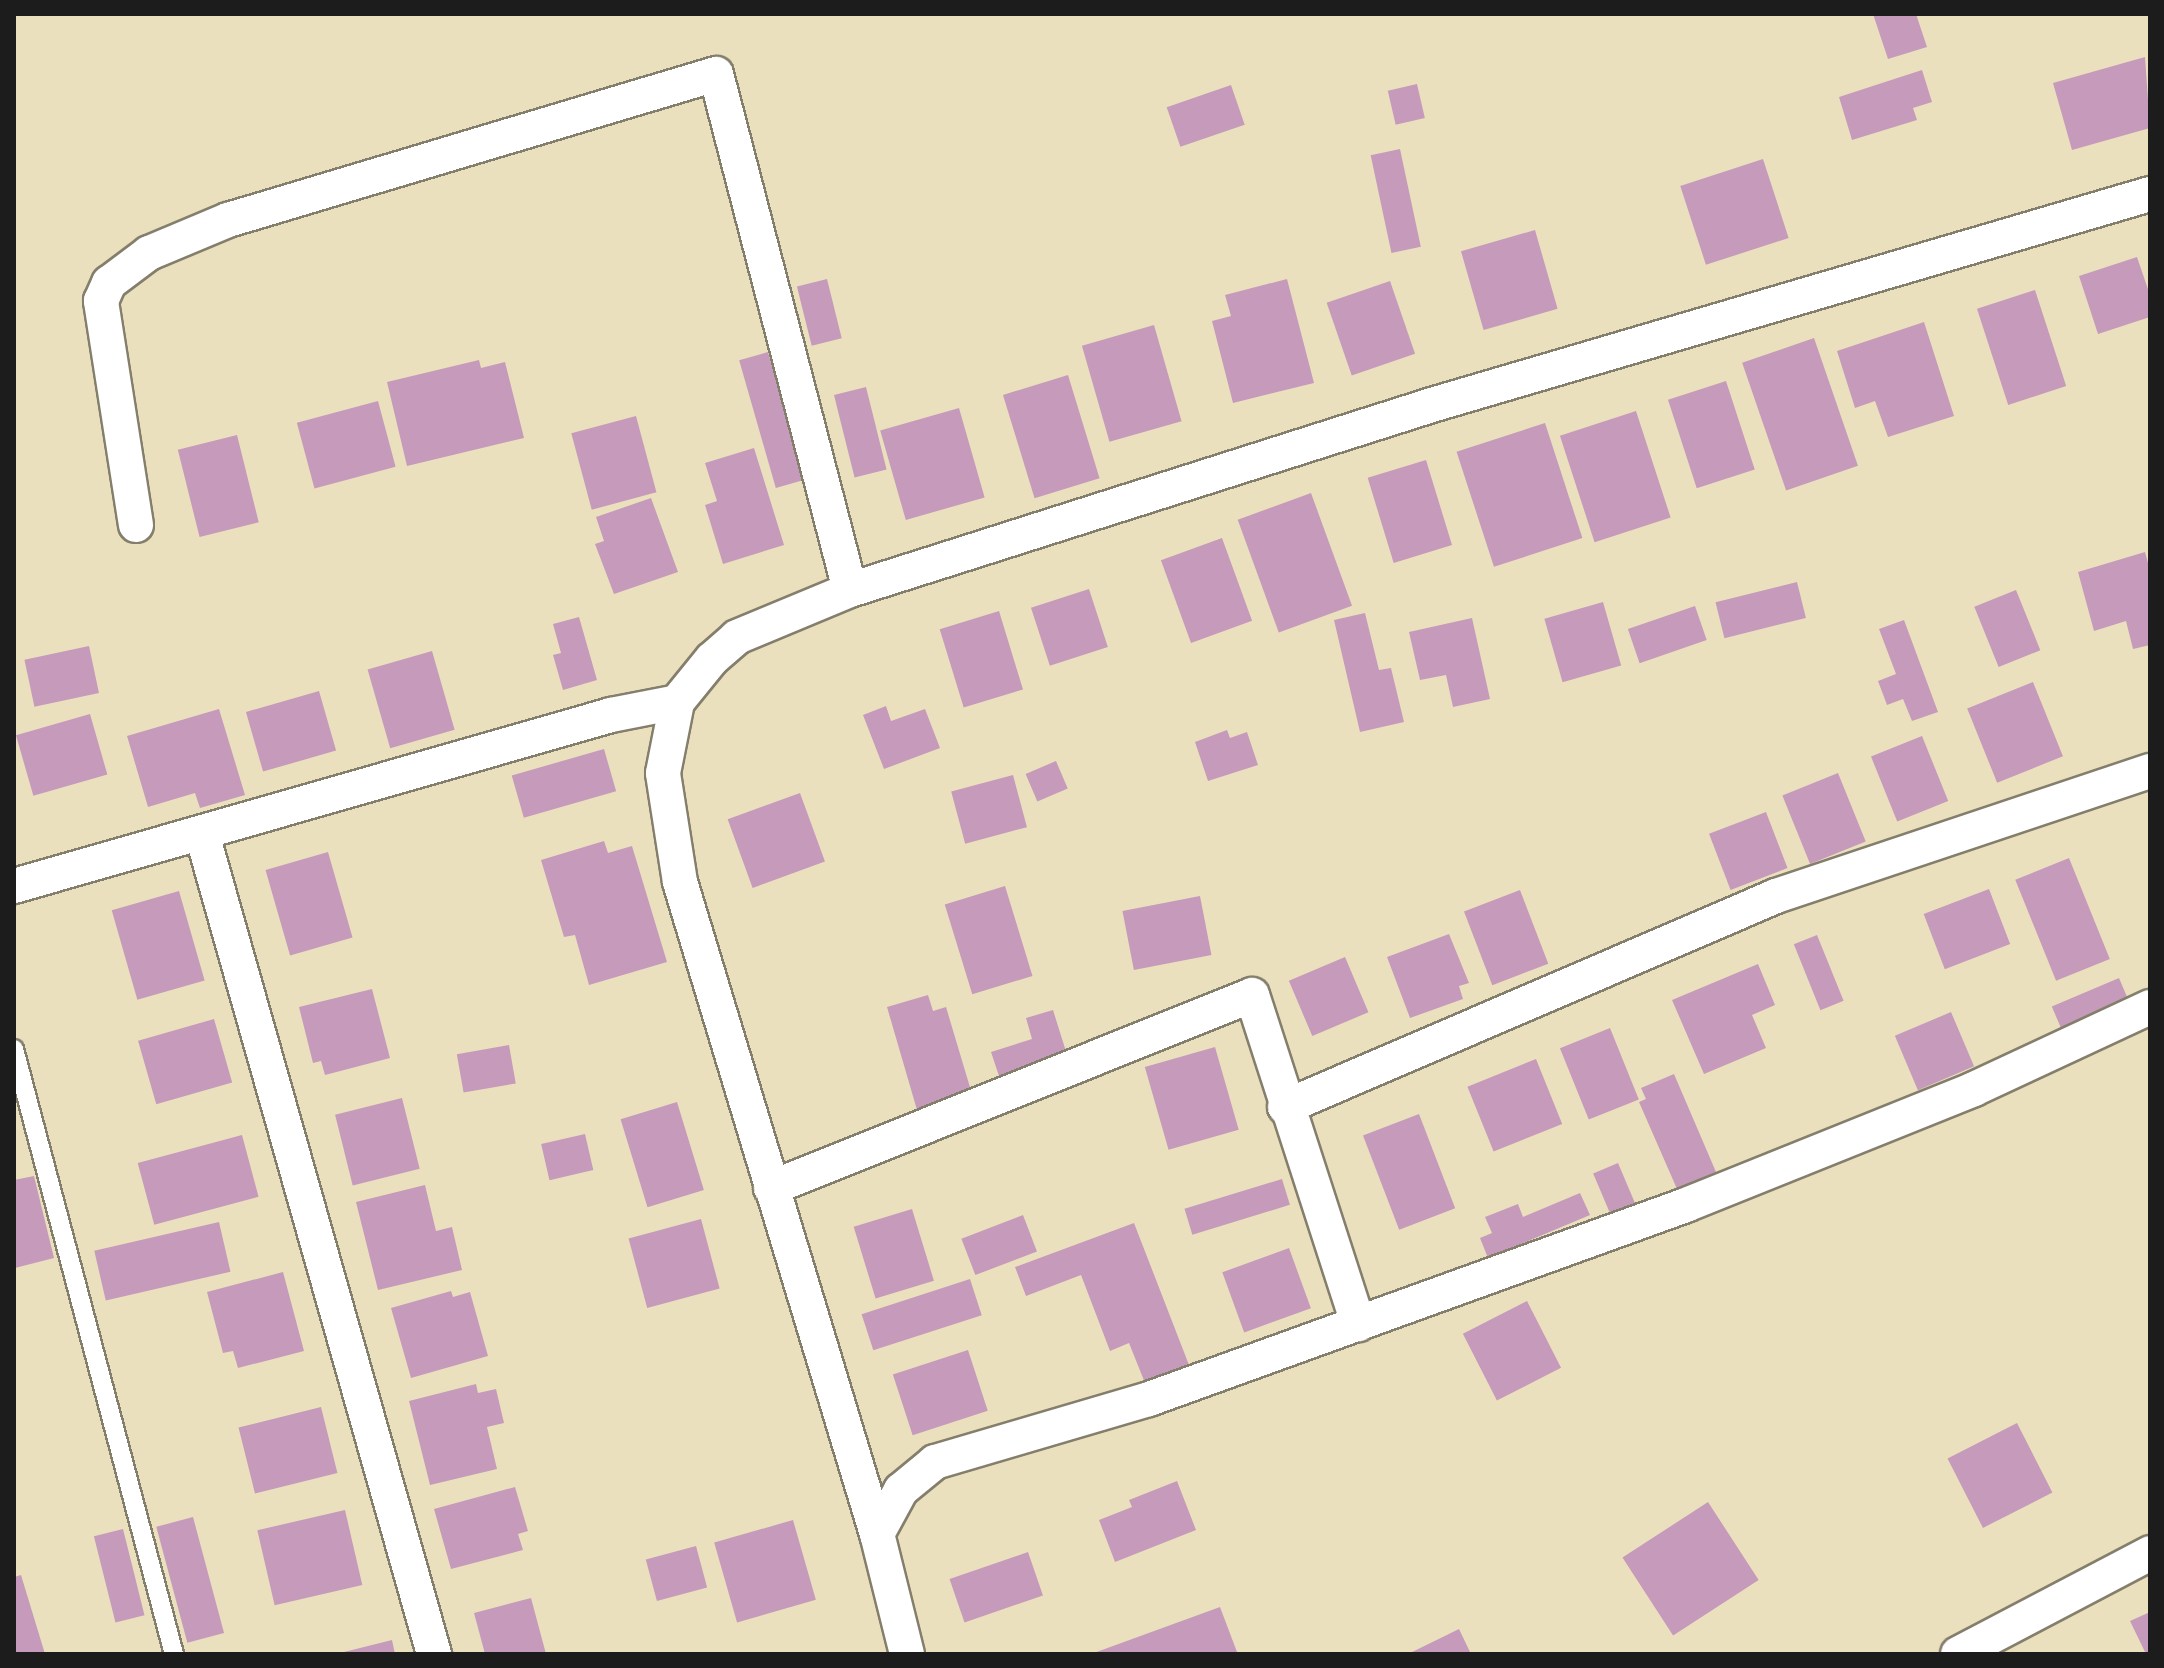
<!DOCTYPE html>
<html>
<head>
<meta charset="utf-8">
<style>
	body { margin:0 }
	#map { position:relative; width:2164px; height:1668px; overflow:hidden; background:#ebe0bd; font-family:"Shantell Sans",sans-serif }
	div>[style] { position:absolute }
	.building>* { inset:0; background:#c69abb; transform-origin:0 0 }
	.roads { filter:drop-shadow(2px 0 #847e6c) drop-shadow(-2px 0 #847e6c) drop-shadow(0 2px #847e6c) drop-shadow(0 -2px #847e6c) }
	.service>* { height:18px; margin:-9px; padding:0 9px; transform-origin:9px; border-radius:9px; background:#fff }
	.minor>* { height:34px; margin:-17px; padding:0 17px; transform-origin:17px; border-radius:17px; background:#fff }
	span { translate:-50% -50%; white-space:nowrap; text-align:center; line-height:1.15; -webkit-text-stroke:8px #fcf5e5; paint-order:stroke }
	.frame { position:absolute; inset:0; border:16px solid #1c1c1c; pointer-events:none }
</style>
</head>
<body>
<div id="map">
	<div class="building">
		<i style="clip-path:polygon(1873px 14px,1916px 14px,1927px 47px,1888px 59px)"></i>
		<i style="clip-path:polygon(2145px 57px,2150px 128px,2072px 150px,2053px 83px)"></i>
		<i style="clip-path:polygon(1922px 70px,1932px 102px,1913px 108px,1917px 120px,1852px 140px,1839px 97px)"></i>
		<i style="left:1417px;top:84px;width:35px;height:30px;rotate:77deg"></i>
		<i style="left:1231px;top:85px;width:42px;height:68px;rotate:71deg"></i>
		<i style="left:1400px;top:149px;width:100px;height:30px;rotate:78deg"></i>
		<i style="left:1763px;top:159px;width:83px;height:87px;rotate:72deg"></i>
		<i style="left:1535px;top:230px;width:82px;height:77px;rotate:74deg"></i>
		<i style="clip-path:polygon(2137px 257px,2150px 295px,2150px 317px,2098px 334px,2079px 276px)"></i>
		<i style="left:827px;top:279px;width:61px;height:31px;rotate:76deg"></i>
		<i style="clip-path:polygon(1287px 279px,1314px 383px,1233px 403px,1212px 321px,1231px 316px,1225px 295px)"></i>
		<i style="left:1390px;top:281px;width:77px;height:67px;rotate:71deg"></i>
		<i style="left:2035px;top:290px;width:101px;height:61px;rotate:72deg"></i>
		<i style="clip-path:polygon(1924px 322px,1954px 416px,1888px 437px,1875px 401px,1855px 408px,1837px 351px)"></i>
		<i style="left:1154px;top:325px;width:100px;height:75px;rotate:74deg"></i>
		<i style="left:1814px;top:338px;width:135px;height:76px;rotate:71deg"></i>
		<i style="left:768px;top:352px;width:133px;height:30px;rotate:74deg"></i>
		<i style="clip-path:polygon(479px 360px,481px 368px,505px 362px,524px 438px,407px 466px,387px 382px)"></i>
		<i style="left:1068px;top:375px;width:108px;height:68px;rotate:73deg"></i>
		<i style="left:1726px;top:381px;width:93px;height:61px;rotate:72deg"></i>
		<i style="left:866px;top:387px;width:85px;height:33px;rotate:76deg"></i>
		<i style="left:378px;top:401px;width:68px;height:84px;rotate:75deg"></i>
		<i style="left:959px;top:408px;width:93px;height:82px;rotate:74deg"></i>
		<i style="left:1636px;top:411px;width:112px;height:80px;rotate:72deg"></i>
		<i style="left:636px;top:416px;width:79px;height:67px;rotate:75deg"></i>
		<i style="left:1545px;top:423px;width:121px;height:93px;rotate:72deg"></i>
		<i style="left:237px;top:435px;width:90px;height:61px;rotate:76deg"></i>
		<i style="clip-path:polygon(754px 448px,784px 545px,723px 564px,705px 505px,717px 501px,705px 463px)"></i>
		<i style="left:1426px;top:460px;width:89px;height:61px;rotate:73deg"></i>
		<i style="left:1311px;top:493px;width:120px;height:78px;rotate:70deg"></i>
		<i style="clip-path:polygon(651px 498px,678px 572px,614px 594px,595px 544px,604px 541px,596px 517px)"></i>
		<i style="left:1222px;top:538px;width:88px;height:65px;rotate:70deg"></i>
		<i style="clip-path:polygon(2145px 552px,2150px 570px,2150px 645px,2133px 649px,2126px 621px,2094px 631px,2078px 572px)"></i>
		<i style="left:1797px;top:582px;width:37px;height:84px;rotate:76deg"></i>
		<i style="left:1089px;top:589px;width:61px;height:61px;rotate:72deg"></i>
		<i style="left:2016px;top:590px;width:65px;height:45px;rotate:68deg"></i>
		<i style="left:1603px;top:602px;width:66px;height:61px;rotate:74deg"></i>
		<i style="left:1695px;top:606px;width:36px;height:71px;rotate:71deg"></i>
		<i style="left:999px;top:611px;width:82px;height:62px;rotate:73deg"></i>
		<i style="clip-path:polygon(1365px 613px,1379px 670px,1391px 668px,1404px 722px,1360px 732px,1334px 620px)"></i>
		<i style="clip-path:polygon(579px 617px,597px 680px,563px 690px,553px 655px,561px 653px,553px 624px)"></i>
		<i style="clip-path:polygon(1472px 618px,1490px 699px,1453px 707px,1446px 675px,1420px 680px,1409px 632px)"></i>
		<i style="clip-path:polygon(1904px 620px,1938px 712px,1912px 721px,1903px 699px,1887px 705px,1878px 681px,1896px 674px,1879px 629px)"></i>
		<i style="left:89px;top:646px;width:48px;height:66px;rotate:78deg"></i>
		<i style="left:432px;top:651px;width:82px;height:67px;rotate:74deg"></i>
		<i style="left:2033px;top:682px;width:80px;height:71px;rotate:68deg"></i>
		<i style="left:319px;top:691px;width:62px;height:76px;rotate:74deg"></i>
		<i style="clip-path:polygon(886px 706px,891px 721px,925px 709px,940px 748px,884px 769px,863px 715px)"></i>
		<i style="clip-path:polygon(219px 709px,245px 795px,200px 808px,195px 793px,148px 807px,127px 736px)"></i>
		<i style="left:90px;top:714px;width:63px;height:77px;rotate:74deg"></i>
		<i style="clip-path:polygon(1227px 730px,1230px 738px,1247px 732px,1258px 765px,1208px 781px,1195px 742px)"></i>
		<i style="left:1922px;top:736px;width:70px;height:55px;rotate:68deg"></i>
		<i style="left:604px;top:749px;width:44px;height:96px;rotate:74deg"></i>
		<i style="left:1056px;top:761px;width:30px;height:33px;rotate:67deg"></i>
		<i style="left:1838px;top:773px;width:74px;height:60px;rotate:68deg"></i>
		<i style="left:1013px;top:775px;width:54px;height:64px;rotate:75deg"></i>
		<i style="left:800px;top:793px;width:73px;height:77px;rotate:70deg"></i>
		<i style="left:1766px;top:812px;width:60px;height:61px;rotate:69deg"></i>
		<i style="clip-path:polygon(604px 841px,608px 853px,632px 846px,667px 962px,589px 985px,575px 935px,564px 937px,541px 860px)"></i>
		<i style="left:328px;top:852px;width:89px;height:65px;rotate:74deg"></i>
		<i style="left:2069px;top:858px;width:109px;height:58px;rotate:68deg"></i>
		<i style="left:1005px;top:886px;width:94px;height:63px;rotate:73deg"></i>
		<i style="left:1989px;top:889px;width:59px;height:70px;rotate:69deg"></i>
		<i style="left:1520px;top:890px;width:79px;height:60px;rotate:69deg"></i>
		<i style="left:179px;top:891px;width:93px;height:70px;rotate:74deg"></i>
		<i style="left:1200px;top:896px;width:60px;height:79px;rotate:79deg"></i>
		<i style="clip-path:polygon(1449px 934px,1469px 983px,1459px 986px,1463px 999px,1410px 1018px,1387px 957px)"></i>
		<i style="left:1817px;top:935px;width:71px;height:25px;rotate:68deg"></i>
		<i style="left:1345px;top:957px;width:60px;height:61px;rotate:67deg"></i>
		<i style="clip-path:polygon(1758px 964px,1775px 1005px,1752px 1015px,1766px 1048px,1704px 1074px,1672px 1000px)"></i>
		<i style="left:2119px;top:978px;width:28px;height:73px;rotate:67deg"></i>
		<i style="clip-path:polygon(372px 989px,390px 1058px,325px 1075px,321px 1061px,313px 1063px,299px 1007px)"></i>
		<i style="clip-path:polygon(928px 995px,933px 1011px,946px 1007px,972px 1094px,917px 1110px,887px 1007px)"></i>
		<i style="clip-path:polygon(1053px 1010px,1069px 1061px,1001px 1082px,991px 1052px,1032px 1039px,1026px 1018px)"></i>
		<i style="left:1951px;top:1012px;width:59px;height:61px;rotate:67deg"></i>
		<i style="left:214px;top:1019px;width:66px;height:79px;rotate:74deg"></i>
		<i style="left:1610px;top:1028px;width:77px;height:54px;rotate:68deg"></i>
		<i style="left:509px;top:1045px;width:39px;height:53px;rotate:80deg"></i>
		<i style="left:1215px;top:1047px;width:86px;height:73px;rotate:74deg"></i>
		<i style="left:1536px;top:1059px;width:70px;height:74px;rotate:68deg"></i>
		<i style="clip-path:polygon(1674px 1074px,1716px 1172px,1677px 1189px,1639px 1102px,1646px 1099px,1641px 1088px)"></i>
		<i style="left:402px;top:1098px;width:73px;height:69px;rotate:76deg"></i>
		<i style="left:677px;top:1102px;width:92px;height:59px;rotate:73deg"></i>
		<i style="left:1419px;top:1114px;width:101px;height:60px;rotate:69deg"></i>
		<i style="left:585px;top:1134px;width:37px;height:45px;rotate:77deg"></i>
		<i style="left:242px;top:1135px;width:64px;height:108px;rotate:75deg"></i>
		<i style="left:1618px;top:1163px;width:44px;height:27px;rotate:67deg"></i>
		<i style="clip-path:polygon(34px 1176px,54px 1258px,15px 1268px,14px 1180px)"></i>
		<i style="left:1282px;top:1179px;width:27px;height:102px;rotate:73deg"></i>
		<i style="clip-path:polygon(425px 1185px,436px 1231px,452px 1227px,462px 1270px,378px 1290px,356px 1202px)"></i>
		<i style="clip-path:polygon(1580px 1193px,1590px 1215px,1488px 1258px,1480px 1238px,1492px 1233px,1485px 1217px,1518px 1204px,1523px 1217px)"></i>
		<i style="left:912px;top:1209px;width:75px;height:61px;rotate:73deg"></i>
		<i style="left:1023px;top:1215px;width:39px;height:66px;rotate:69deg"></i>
		<i style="left:701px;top:1219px;width:72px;height:75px;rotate:75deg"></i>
		<i style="left:219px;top:1222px;width:51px;height:128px;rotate:77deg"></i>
		<i style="clip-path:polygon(1134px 1223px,1189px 1365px,1145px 1383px,1129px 1343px,1110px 1351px,1081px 1275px,1026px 1296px,1015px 1267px)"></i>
		<i style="left:1289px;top:1248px;width:64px;height:71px;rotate:70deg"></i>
		<i style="clip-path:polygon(283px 1272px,304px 1351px,238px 1368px,233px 1351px,223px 1353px,207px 1292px)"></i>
		<i style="left:970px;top:1279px;width:38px;height:114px;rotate:72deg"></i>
		<i style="clip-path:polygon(451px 1291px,453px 1297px,470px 1292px,488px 1356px,411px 1378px,391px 1308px)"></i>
		<i style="left:1527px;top:1301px;width:75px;height:72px;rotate:63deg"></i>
		<i style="left:968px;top:1350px;width:64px;height:79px;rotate:72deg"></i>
		<i style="clip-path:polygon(476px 1384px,478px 1393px,496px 1389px,504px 1423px,487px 1427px,497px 1469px,430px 1485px,409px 1401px)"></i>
		<i style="left:321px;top:1407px;width:68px;height:85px;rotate:76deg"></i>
		<i style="left:2017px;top:1423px;width:78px;height:78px;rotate:63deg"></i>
		<i style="clip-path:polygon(1177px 1481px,1196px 1530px,1115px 1562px,1099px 1520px,1132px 1507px,1129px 1500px)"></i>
		<i style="clip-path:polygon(515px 1487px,528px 1531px,518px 1534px,523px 1550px,451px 1569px,434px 1509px)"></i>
		<i style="left:1708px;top:1502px;width:93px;height:102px;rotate:57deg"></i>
		<i style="left:345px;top:1510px;width:77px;height:90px;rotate:77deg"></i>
		<i style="left:193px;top:1517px;width:120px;height:38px;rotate:75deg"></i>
		<i style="left:793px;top:1520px;width:83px;height:82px;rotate:74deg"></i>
		<i style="left:123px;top:1529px;width:89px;height:30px;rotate:76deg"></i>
		<i style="left:696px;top:1546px;width:43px;height:52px;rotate:75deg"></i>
		<i style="left:1028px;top:1552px;width:46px;height:83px;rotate:71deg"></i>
		<i style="clip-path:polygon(21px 1575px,45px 1654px,14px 1654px,14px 1577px)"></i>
		<i style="clip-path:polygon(531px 1598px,546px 1654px,485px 1654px,474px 1613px)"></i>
		<i style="clip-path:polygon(1220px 1607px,1237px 1652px,1091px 1654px)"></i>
		<i style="clip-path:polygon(2150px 1612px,2150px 1654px,2146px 1654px,2130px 1621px)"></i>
		<i style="clip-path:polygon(1459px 1629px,1471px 1654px,1408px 1654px)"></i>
		<i style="clip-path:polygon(392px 1640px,395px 1654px,340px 1654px,340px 1653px)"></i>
	</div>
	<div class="roads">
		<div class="service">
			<i style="left:14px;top:1049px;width:626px;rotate:75.19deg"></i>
		</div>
		<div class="minor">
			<i style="left:136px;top:525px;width:227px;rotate:-98.9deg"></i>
			<i style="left:101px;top:301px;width:20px;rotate:-66deg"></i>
			<i style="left:109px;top:283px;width:50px;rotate:-36.9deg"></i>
			<i style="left:149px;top:253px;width:86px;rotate:-22.7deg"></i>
			<i style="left:228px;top:220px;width:509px;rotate:-16.66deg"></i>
			<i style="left:716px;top:74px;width:533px;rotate:75.44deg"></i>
			<i style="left:202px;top:834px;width:852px;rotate:74.2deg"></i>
			<i style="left:14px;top:886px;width:621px;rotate:-15.98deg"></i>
			<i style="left:611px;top:715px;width:67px;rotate:-11.1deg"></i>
			<i style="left:1285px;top:1107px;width:534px;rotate:-23.25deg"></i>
			<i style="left:1776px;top:896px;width:394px;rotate:-18.5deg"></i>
			<i style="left:771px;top:1188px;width:518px;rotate:-21.86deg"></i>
			<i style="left:1252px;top:995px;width:346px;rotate:72.1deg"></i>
			<i style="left:877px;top:1534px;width:50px;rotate:-61.4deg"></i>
			<i style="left:901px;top:1490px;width:44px;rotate:-39.5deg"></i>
			<i style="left:935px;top:1462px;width:223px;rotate:-16.4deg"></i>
			<i style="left:1149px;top:1399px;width:571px;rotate:-19.86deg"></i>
			<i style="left:1686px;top:1205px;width:310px;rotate:-21.9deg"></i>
			<i style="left:1974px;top:1089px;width:194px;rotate:-25deg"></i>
			<i style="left:907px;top:1654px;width:124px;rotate:-104deg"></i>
			<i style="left:877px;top:1534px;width:681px;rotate:-106.81deg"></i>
			<i style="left:680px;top:882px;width:110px;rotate:-98.9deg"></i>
			<i style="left:663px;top:773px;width:72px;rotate:-78.8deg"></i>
			<i style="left:677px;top:702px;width:55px;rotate:-50.9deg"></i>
			<i style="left:712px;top:659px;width:33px;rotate:-41deg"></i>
			<i style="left:737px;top:637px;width:122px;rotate:-22.6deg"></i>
			<i style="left:850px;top:590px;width:614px;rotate:-17.64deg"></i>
			<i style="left:1435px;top:404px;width:745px;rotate:-16.37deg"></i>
			<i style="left:1958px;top:1654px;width:217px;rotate:-27.7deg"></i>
		</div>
	</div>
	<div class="frame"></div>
</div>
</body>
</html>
